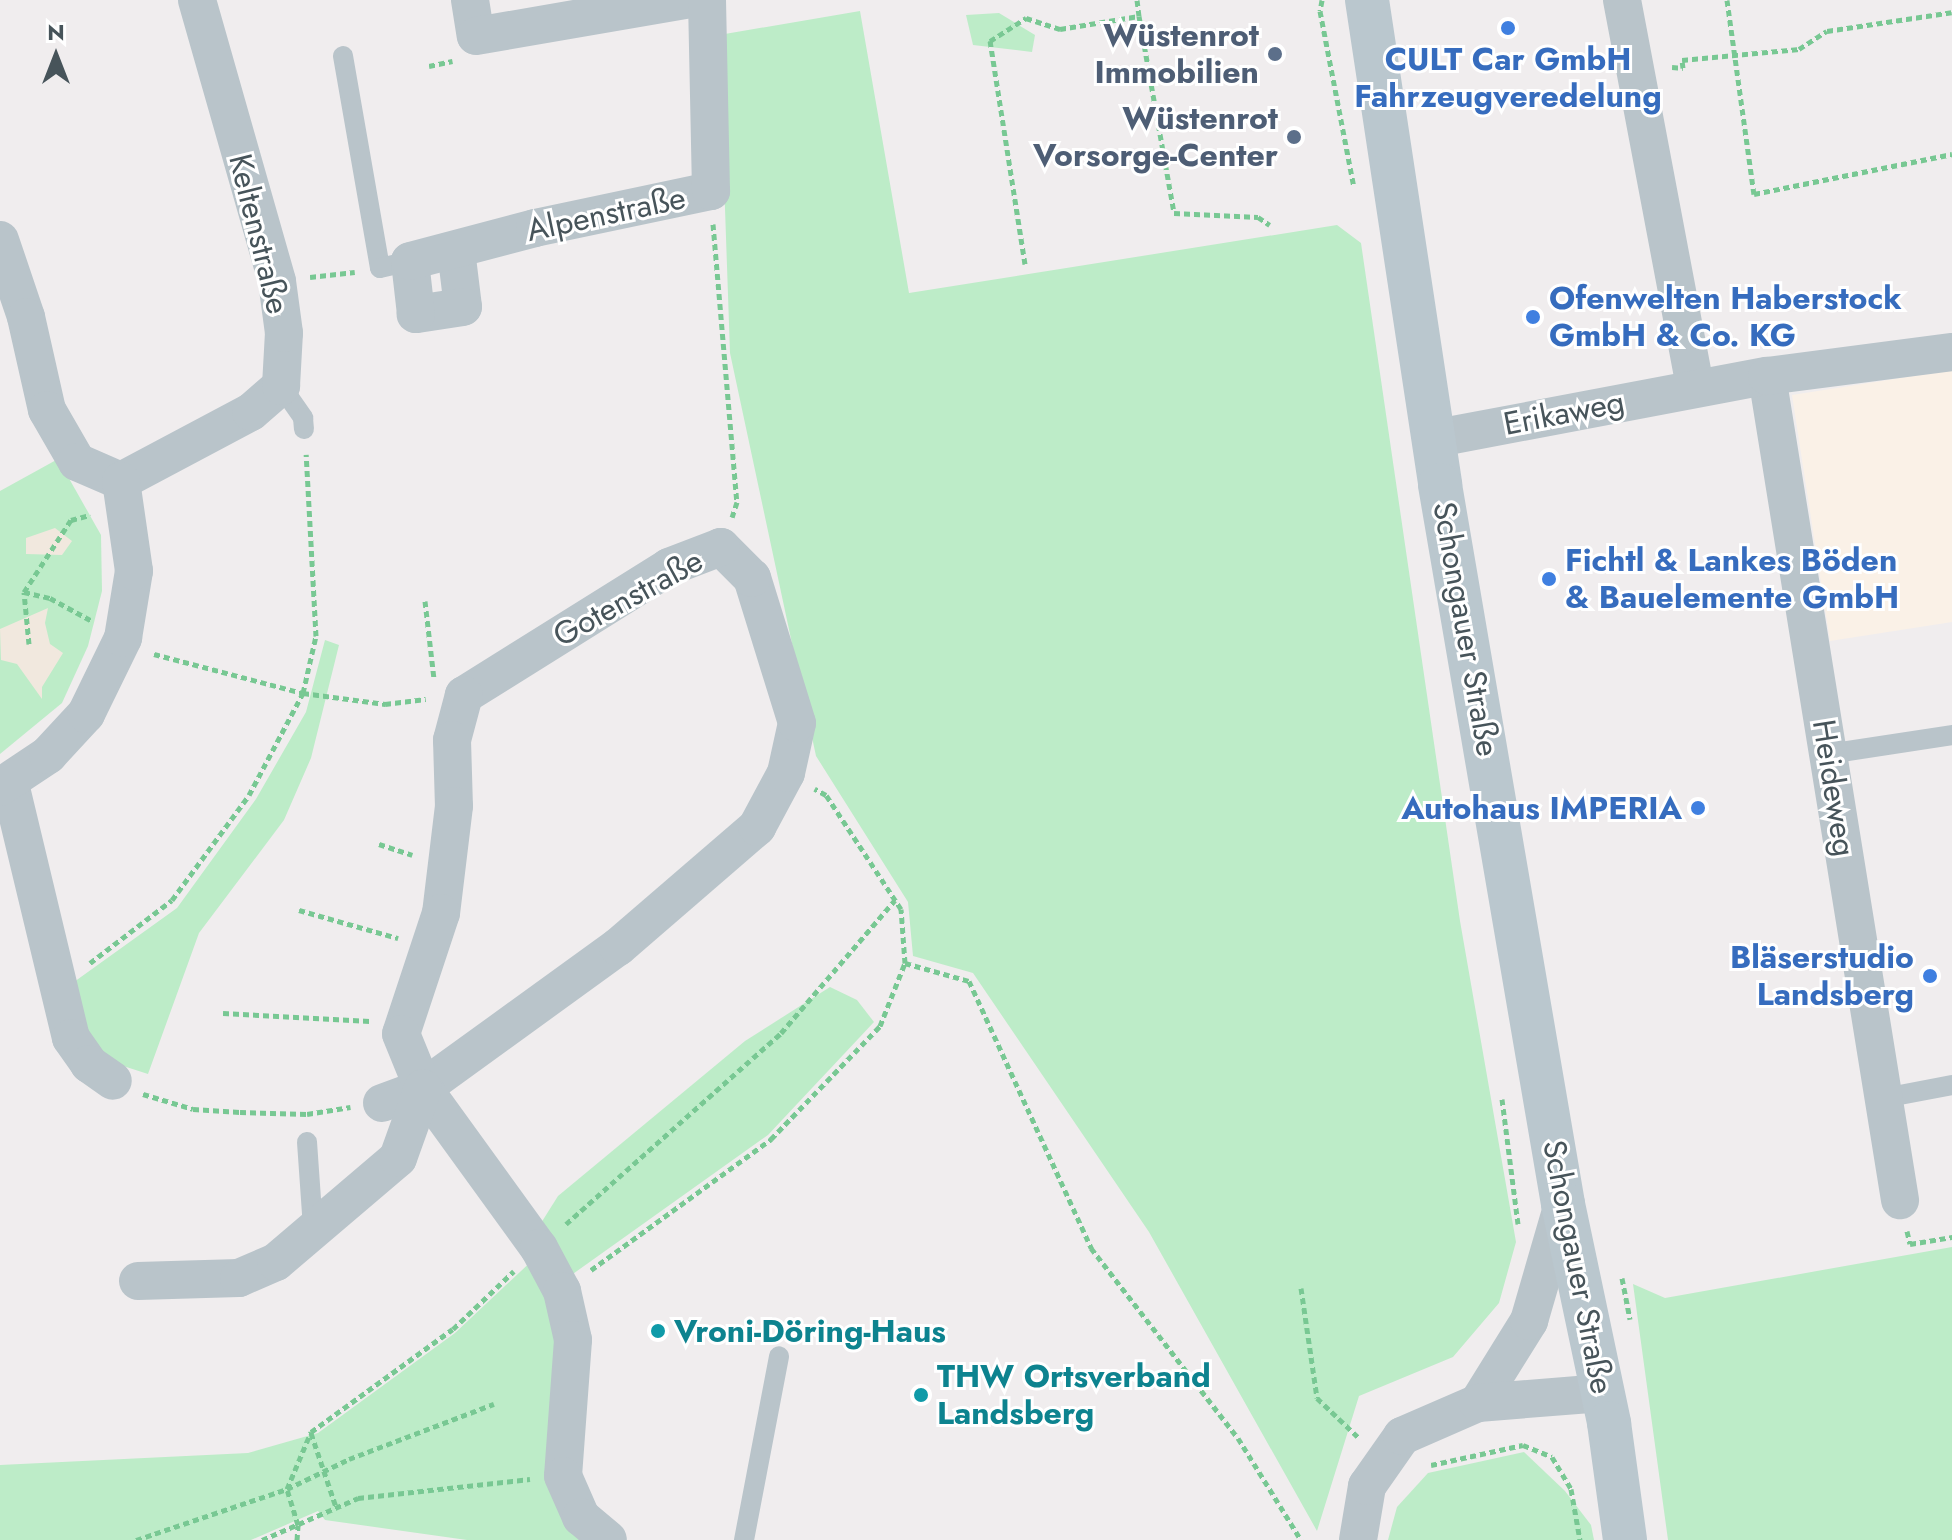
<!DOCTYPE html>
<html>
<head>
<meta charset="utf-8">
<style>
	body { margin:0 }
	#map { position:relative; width:1952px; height:1540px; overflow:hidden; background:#f0edee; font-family:Jost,sans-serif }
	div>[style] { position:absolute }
	.commercial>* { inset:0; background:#faf1e7 }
	.green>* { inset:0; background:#bdecc8 }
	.sand>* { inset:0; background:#f1e8de }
	.path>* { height:5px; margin-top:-2.5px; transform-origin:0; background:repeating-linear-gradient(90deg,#78c893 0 6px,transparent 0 10px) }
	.lane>* { height:20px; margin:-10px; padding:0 10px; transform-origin:10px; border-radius:10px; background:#b9c4ca }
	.street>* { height:38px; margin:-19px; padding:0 19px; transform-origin:19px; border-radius:19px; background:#b9c4ca }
	.secondary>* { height:44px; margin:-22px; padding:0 22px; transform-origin:22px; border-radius:22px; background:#bac7ce }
	.dots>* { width:22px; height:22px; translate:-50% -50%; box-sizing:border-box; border:4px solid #fff; border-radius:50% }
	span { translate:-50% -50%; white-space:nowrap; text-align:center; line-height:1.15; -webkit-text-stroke:6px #fff; paint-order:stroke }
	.service-label { font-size:32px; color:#4e5e75; font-weight:700 }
	.right { translate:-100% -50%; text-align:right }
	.shop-label { font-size:32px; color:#366cbe; font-weight:700 }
	.left { translate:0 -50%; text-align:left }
	.street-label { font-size:32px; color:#47545a }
	.culture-label { font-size:32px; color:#0d838f; font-weight:700 }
	.north { position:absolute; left:16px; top:16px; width:80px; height:80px; -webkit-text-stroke:6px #fff; paint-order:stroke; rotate:0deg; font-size:22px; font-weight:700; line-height:32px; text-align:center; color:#47545a }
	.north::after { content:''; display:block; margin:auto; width:28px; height:36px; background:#47545a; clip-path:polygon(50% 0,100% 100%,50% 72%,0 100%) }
</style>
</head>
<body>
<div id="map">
	<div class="commercial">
		<i style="clip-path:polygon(1952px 370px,1952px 622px,1830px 641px,1792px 395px)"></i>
	</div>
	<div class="green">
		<i style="clip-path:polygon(860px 11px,909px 293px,1337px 225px,1361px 243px,1460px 921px,1516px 1242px,1499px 1303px,1453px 1357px,1359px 1396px,1317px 1531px,1149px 1232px,973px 973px,913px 956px,908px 902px,816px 756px,730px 353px,719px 35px)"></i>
		<i style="clip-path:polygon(999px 13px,1035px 35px,1032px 52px,973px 45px,966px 15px)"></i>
		<i style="clip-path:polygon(58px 459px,101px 535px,102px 591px,88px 646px,62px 703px,0 754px,0 491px)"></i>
		<i style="clip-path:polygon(325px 640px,339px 645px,311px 758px,284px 820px,199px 933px,148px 1074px,117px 1064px,77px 1030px,67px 987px,177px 908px,256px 799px,306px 712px)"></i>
		<i style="clip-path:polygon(830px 987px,857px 1000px,874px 1022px,768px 1135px,563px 1281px,536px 1231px,558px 1196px,745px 1041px)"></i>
		<i style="clip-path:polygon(1952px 1247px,1952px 1540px,1668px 1540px,1633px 1284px,1665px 1298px)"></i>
		<i style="clip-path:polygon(537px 1256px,556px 1294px,563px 1397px,595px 1540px,467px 1540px,325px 1520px,318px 1511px,251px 1540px,0 1540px,0 1465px,248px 1453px,318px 1433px,455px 1333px)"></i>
		<i style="clip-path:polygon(1524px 1452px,1565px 1491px,1591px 1525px,1594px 1540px,1388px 1540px,1397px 1507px,1428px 1473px)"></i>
	</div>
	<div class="sand">
		<i style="clip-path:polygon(55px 528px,72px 541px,62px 555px,26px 554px,26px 538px)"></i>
		<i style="clip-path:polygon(48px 608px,45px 623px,50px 644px,63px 653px,42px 687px,42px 699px,17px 664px,1px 660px,0 629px)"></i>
	</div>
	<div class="path">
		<i style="left:1322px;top:0;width:11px;rotate:100deg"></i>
		<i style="left:1320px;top:11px;width:179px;rotate:79.1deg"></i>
		<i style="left:1727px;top:0;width:196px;rotate:82.1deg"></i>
		<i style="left:1754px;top:194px;width:202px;rotate:-11.4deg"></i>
		<i style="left:1139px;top:16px;width:200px;rotate:79.9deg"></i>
		<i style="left:1174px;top:213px;width:84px;rotate:2.7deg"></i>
		<i style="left:1258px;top:217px;width:14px;rotate:34deg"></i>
		<i style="left:429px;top:66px;width:24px;rotate:-12deg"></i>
		<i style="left:1672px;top:67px;width:11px;rotate:5deg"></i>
		<i style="left:1683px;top:68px;width:8px;rotate:-97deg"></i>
		<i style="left:1682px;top:60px;width:118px;rotate:-5.4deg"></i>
		<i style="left:1799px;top:49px;width:33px;rotate:-33deg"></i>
		<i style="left:1827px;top:31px;width:126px;rotate:-8.6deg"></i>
		<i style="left:713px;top:224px;width:279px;rotate:85.1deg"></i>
		<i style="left:737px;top:502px;width:16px;rotate:108deg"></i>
		<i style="left:1025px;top:264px;width:226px;rotate:-98.9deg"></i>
		<i style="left:990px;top:41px;width:43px;rotate:-32.6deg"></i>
		<i style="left:1026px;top:18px;width:36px;rotate:18deg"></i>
		<i style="left:1060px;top:29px;width:80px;rotate:-9.3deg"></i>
		<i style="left:1139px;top:16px;width:16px;rotate:-97deg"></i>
		<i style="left:310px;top:277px;width:45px;rotate:-6.3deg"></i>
		<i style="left:24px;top:592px;width:86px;rotate:-56.9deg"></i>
		<i style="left:71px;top:520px;width:20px;rotate:-15deg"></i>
		<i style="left:425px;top:601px;width:79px;rotate:83.4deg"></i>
		<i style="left:29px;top:644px;width:52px;rotate:-95.5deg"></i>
		<i style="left:24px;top:592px;width:27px;rotate:13deg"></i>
		<i style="left:50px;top:598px;width:48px;rotate:28.7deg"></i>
		<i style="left:154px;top:654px;width:154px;rotate:14.7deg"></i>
		<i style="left:303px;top:693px;width:83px;rotate:7.6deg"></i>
		<i style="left:385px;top:704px;width:41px;rotate:-7deg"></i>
		<i style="left:379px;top:844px;width:35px;rotate:18deg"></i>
		<i style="left:299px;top:910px;width:103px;rotate:15.8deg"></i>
		<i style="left:90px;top:963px;width:103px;rotate:-37.5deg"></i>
		<i style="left:172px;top:900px;width:130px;rotate:-53.7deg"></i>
		<i style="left:249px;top:795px;width:115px;rotate:-62.1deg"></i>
		<i style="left:303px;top:693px;width:58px;rotate:-77.2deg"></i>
		<i style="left:316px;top:636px;width:182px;rotate:-93.1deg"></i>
		<i style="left:905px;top:963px;width:66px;rotate:15.7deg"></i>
		<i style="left:969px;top:981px;width:294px;rotate:65.4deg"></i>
		<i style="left:1091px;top:1248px;width:240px;rotate:52.3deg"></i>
		<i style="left:1238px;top:1438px;width:120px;rotate:58.3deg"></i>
		<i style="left:223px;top:1013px;width:147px;rotate:3.1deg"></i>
		<i style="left:143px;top:1094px;width:52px;rotate:16.7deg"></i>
		<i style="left:193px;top:1109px;width:47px;rotate:3.7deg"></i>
		<i style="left:240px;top:1112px;width:67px;rotate:1.7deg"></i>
		<i style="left:307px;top:1114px;width:44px;rotate:-9.2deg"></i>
		<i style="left:1502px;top:1099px;width:126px;rotate:82.7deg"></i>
		<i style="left:566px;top:1224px;width:288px;rotate:-41.6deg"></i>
		<i style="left:781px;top:1033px;width:175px;rotate:-49.4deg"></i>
		<i style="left:1907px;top:1231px;width:13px;rotate:77deg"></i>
		<i style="left:1910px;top:1244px;width:43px;rotate:-9.5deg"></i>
		<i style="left:591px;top:1270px;width:223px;rotate:-36deg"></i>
		<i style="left:771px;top:1139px;width:157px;rotate:-46deg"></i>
		<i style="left:880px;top:1026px;width:68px;rotate:-68.4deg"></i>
		<i style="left:905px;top:963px;width:54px;rotate:-94.2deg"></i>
		<i style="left:901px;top:909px;width:136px;rotate:-123.3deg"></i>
		<i style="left:826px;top:795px;width:13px;rotate:-151deg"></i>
		<i style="left:1622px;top:1278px;width:42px;rotate:79deg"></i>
		<i style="left:1301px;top:1288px;width:111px;rotate:81.7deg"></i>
		<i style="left:1317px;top:1398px;width:57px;rotate:43.6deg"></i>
		<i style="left:311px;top:1433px;width:78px;rotate:71.3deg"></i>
		<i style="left:1431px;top:1465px;width:94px;rotate:-12.3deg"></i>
		<i style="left:1523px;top:1445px;width:31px;rotate:22deg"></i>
		<i style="left:1552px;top:1457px;width:37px;rotate:59deg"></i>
		<i style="left:1571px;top:1489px;width:52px;rotate:80deg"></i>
		<i style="left:136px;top:1540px;width:159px;rotate:-18.7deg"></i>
		<i style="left:287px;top:1489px;width:62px;rotate:-67.2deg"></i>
		<i style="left:311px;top:1432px;width:175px;rotate:-36deg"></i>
		<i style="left:453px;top:1329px;width:84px;rotate:-43.6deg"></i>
		<i style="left:262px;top:1540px;width:105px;rotate:-23.6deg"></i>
		<i style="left:358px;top:1498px;width:173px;rotate:-6.3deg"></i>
		<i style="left:297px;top:1540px;width:15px;rotate:-86deg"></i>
		<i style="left:298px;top:1525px;width:38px;rotate:-107deg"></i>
		<i style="left:287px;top:1489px;width:69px;rotate:-25.8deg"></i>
		<i style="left:349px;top:1459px;width:155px;rotate:-20.8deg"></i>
	</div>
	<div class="lane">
		<i style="left:343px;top:56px;width:215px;rotate:80.1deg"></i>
		<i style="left:380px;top:268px;width:31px;rotate:-13deg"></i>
		<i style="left:281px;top:386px;width:39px;rotate:55deg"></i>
		<i style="left:303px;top:418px;width:11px;rotate:85deg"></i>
		<i style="left:1828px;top:754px;width:125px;rotate:-8.7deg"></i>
		<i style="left:1884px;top:1098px;width:69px;rotate:-10.8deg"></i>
		<i style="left:307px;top:1142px;width:86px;rotate:86deg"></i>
		<i style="left:744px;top:1540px;width:187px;rotate:-79.2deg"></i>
	</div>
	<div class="street">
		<i style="left:470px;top:0;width:36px;rotate:81deg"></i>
		<i style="left:476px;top:36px;width:212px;rotate:-9.8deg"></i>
		<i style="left:1622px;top:0;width:395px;rotate:79.3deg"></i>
		<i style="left:0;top:240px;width:81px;rotate:71.3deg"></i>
		<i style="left:26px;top:317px;width:95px;rotate:77.3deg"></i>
		<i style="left:47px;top:410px;width:60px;rotate:60deg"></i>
		<i style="left:77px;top:462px;width:48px;rotate:23.4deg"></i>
		<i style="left:121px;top:481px;width:147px;rotate:-28deg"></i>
		<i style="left:251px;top:412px;width:40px;rotate:-41deg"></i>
		<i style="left:281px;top:386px;width:53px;rotate:-86.8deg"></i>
		<i style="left:284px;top:333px;width:52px;rotate:-97.7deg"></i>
		<i style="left:277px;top:281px;width:292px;rotate:-105.9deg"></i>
		<i style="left:456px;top:250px;width:57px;rotate:83deg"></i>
		<i style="left:463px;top:307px;width:48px;rotate:171.5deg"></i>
		<i style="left:416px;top:314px;width:53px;rotate:-96.5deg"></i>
		<i style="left:410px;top:261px;width:129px;rotate:-14.8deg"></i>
		<i style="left:535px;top:228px;width:180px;rotate:-11.9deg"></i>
		<i style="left:711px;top:191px;width:191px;rotate:-91.2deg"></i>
		<i style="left:1767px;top:376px;width:835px;rotate:80.83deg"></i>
		<i style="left:1432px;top:439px;width:341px;rotate:-10.7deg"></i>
		<i style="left:1767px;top:376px;width:187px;rotate:-7.4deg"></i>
		<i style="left:10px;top:784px;width:261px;rotate:76.5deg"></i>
		<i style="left:71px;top:1038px;width:32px;rotate:55deg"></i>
		<i style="left:89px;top:1064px;width:29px;rotate:35deg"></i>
		<i style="left:0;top:787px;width:58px;rotate:-33.7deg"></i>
		<i style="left:48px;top:755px;width:56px;rotate:-47.2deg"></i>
		<i style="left:86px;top:714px;width:85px;rotate:-64deg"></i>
		<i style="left:123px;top:638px;width:68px;rotate:-80.7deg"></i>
		<i style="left:134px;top:571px;width:91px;rotate:-98.2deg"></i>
		<i style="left:382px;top:1103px;width:44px;rotate:-20.1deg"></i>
		<i style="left:423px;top:1088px;width:241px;rotate:-35.9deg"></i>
		<i style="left:618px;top:947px;width:184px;rotate:-40.8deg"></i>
		<i style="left:757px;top:827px;width:61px;rotate:-61.8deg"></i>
		<i style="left:786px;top:773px;width:51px;rotate:-77.6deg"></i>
		<i style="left:797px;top:723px;width:152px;rotate:-107.2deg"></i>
		<i style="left:752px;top:578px;width:44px;rotate:-135deg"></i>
		<i style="left:721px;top:547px;width:56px;rotate:159deg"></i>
		<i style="left:669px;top:567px;width:242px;rotate:148deg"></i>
		<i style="left:464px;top:695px;width:47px;rotate:104.9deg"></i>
		<i style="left:452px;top:740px;width:66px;rotate:88.3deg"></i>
		<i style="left:454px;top:806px;width:108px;rotate:96.9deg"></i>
		<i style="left:441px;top:913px;width:127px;rotate:108.3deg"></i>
		<i style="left:401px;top:1034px;width:58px;rotate:67.8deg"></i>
		<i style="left:423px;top:1088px;width:198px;rotate:54.1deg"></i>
		<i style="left:539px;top:1248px;width:49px;rotate:61.9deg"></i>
		<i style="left:562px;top:1291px;width:50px;rotate:77.3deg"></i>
		<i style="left:573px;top:1340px;width:136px;rotate:94.2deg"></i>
		<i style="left:563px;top:1476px;width:45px;rotate:66.3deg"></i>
		<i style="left:581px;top:1517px;width:35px;rotate:40deg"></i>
		<i style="left:138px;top:1281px;width:101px;rotate:-1.7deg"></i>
		<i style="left:239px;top:1278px;width:40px;rotate:-23.4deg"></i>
		<i style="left:276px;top:1262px;width:160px;rotate:-40.4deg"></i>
		<i style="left:398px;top:1158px;width:74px;rotate:-70.3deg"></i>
		<i style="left:1478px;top:1403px;width:97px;rotate:-58.1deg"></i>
		<i style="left:1529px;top:1321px;width:122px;rotate:-73.8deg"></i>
		<i style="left:1358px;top:1540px;width:55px;rotate:-80.5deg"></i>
		<i style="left:1367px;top:1486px;width:61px;rotate:-55deg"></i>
		<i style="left:1402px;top:1436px;width:83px;rotate:-23.5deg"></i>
		<i style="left:1478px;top:1403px;width:125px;rotate:-4.6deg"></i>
	</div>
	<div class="secondary">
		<i style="left:1367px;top:0;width:490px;rotate:81.4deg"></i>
		<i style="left:1440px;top:485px;width:729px;rotate:80.29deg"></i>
		<i style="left:1563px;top:1204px;width:224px;rotate:78.1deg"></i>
		<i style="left:1609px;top:1423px;width:118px;rotate:82.2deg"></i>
	</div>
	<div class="dots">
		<i style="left:1508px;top:28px;background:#3f7fe0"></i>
		<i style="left:1275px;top:54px;background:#5c6f8a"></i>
		<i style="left:1294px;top:137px;background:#5c6f8a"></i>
		<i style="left:1533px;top:317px;background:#3f7fe0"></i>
		<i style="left:1549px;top:579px;background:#3f7fe0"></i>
		<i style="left:1698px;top:808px;background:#3f7fe0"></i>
		<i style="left:1930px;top:976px;background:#3f7fe0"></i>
		<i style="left:658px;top:1331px;background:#0f9aa8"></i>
		<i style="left:921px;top:1395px;background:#0f9aa8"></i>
	</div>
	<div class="service-label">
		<span class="right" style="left:1259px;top:54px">Wüstenrot<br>Immobilien</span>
		<span class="right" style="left:1278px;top:137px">Wüstenrot<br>Vorsorge-Center</span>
	</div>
	<div class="shop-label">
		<span style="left:1508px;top:78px">CULT Car GmbH<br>Fahrzeugveredelung</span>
		<span class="left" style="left:1549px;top:317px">Ofenwelten Haberstock<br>GmbH &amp; Co. KG</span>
		<span class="left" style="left:1565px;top:579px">Fichtl &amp; Lankes Böden<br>&amp; Bauelemente GmbH</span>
		<span class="right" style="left:1682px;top:808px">Autohaus IMPERIA</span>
		<span class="right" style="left:1914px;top:976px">Bläserstudio<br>Landsberg</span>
	</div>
	<div class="street-label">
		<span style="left:606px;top:214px;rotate:-12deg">Alpenstraße</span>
		<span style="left:259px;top:234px;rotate:76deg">Keltenstraße</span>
		<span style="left:1564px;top:413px;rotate:-11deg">Erikaweg</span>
		<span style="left:628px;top:598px;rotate:-29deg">Gotenstraße</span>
		<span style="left:1466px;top:629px;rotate:80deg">Schongauer Straße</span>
		<span style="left:1834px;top:788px;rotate:81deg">Heideweg</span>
		<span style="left:1578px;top:1267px;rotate:79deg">Schongauer Straße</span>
	</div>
	<div class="culture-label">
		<span class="left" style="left:674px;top:1331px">Vroni-Döring-Haus</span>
		<span class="left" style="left:937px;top:1395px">THW Ortsverband<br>Landsberg</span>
	</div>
	<div class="north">N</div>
</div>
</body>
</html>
